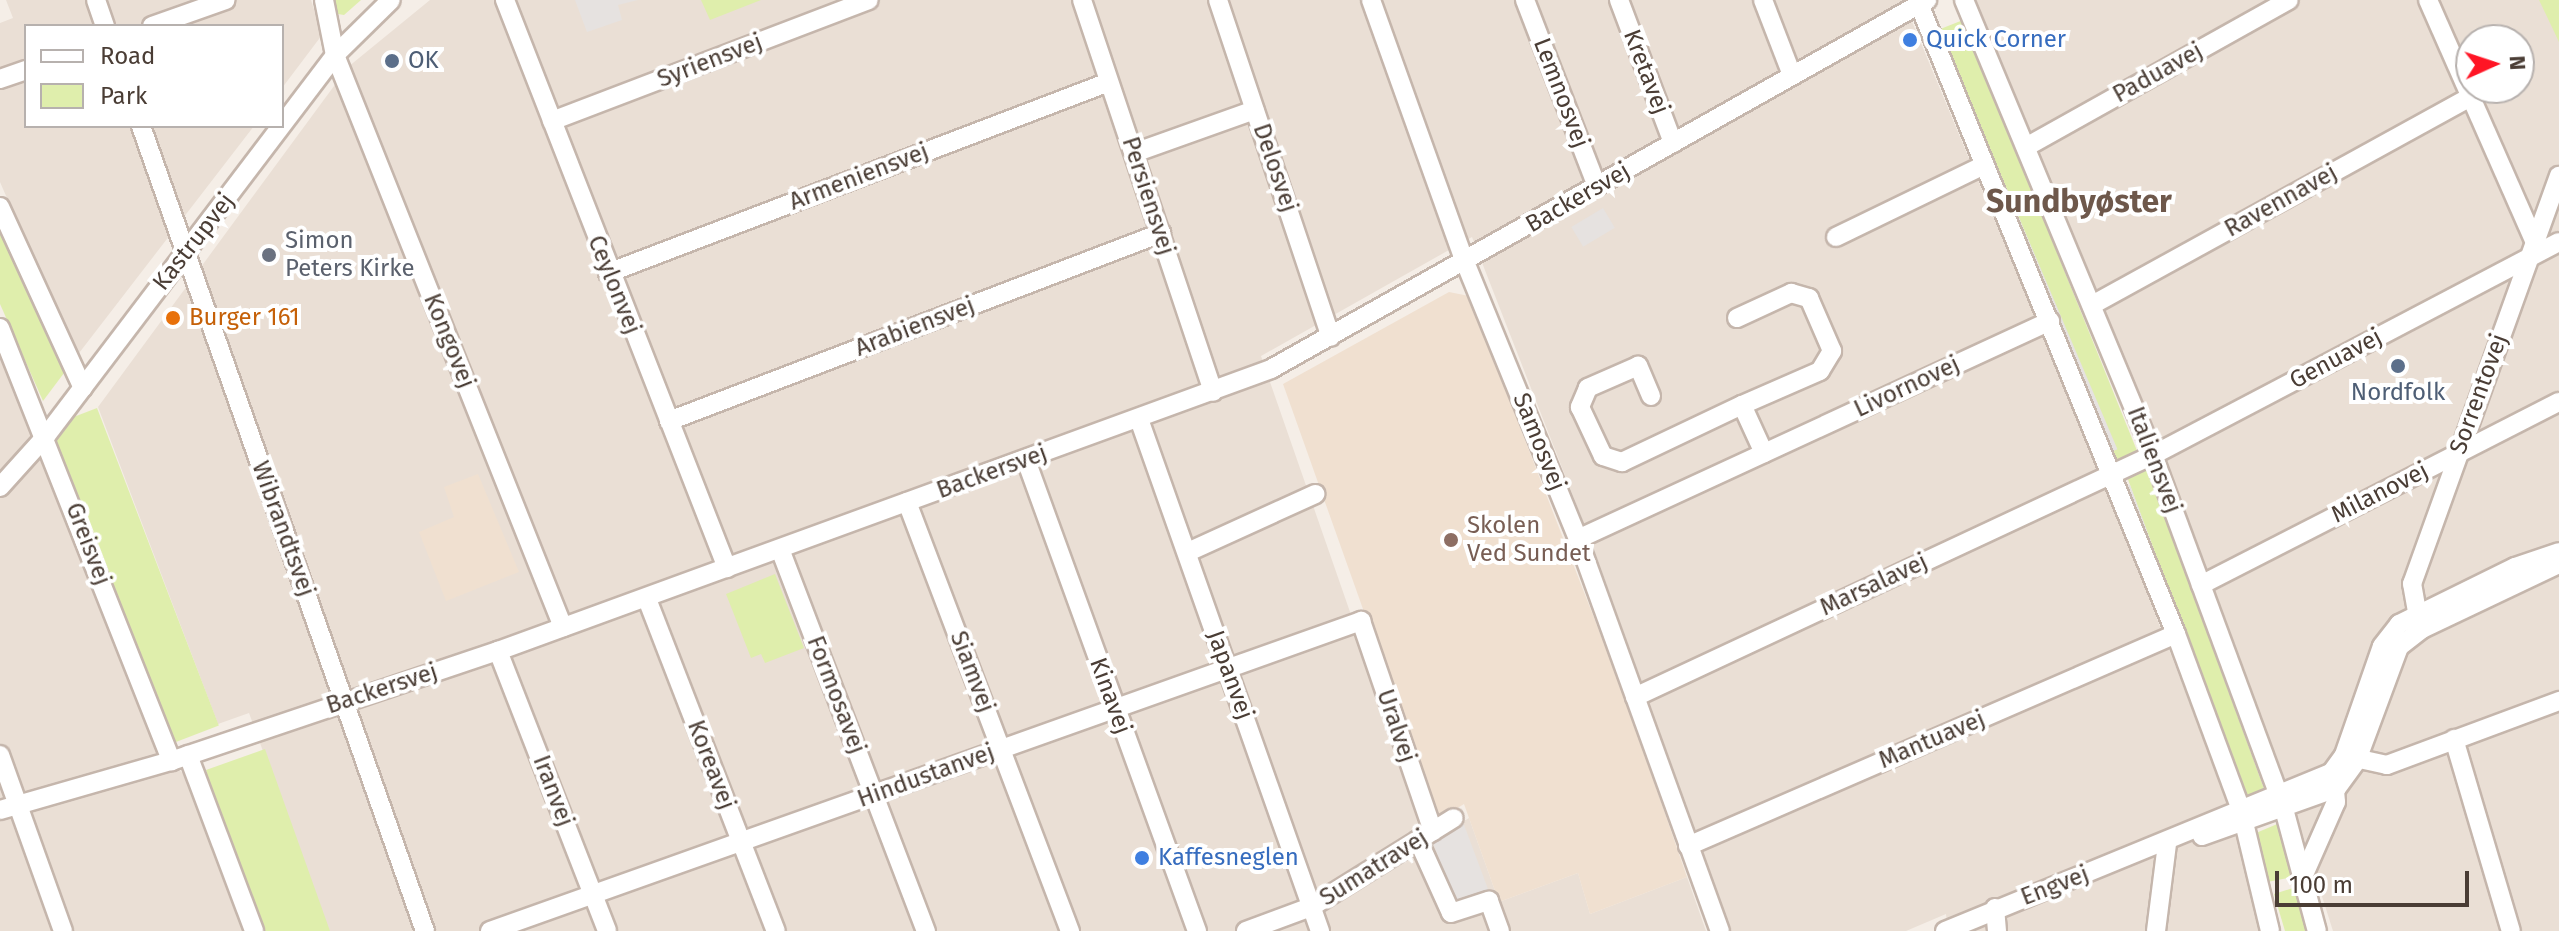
<!DOCTYPE html>
<html>
<head>
<meta charset="utf-8">
<style>
	body { margin:0 }
	#map { position:relative; width:2559px; height:931px; overflow:hidden; background:#f5eee7; font-family:"Fira Sans",sans-serif }
	div>[style] { position:absolute }
	.residential>* { inset:0; background:#eadfd5 }
	.education>* { inset:0; background:#f0e0d0 }
	.green>* { inset:0; background:#dfeeac; transform-origin:0 0 }
	.parking>* { inset:0; background:#e6e2e0; transform-origin:0 0 }
	.roads { filter:drop-shadow(2px 0 #c5b6ac) drop-shadow(-2px 0 #c5b6ac) drop-shadow(0 2px #c5b6ac) drop-shadow(0 -2px #c5b6ac) }
	.minor>* { height:18px; margin:-9px; padding:0 9px; transform-origin:9px; border-radius:9px; background:#fff }
	.dots>* { width:22px; height:22px; translate:-50% -50%; box-sizing:border-box; border:4px solid #fff; border-radius:50% }
	span { translate:-50% -50%; white-space:nowrap; text-align:center; line-height:1.15; -webkit-text-stroke:8px #fff; paint-order:stroke }
	.shop-label { font-size:24px; color:#366cbe }
	.left { translate:0 -50%; text-align:left }
	.service-label { font-size:24px; color:#4e5e75 }
	.street-label { font-size:24px; color:#4a3d35 }
	.worship-label { font-size:24px; color:#5b616d }
	.food-label { font-size:24px; color:#c56008 }
	.education-label { font-size:24px; color:#785e54 }
	.district-label { font-size:32px; color:#6e584b; font-weight:700 }
	.legend { position:absolute; left:24px; top:24px; width:260px; height:104px; box-sizing:border-box; background:#fff; border:2px solid #b7b1ae; margin:0; padding:10px 14px; list-style:none; font-size:24px; color:#4a3d35 }
	.legend li { display:flex; align-items:center; gap:16px; height:40px }
	.legend b { width:40px; border:2px solid #b7b1ae }
	.north { position:absolute; left:2455px; top:24px; width:80px; height:80px; box-sizing:border-box; background:#fff; border:2px solid #b7b1ae; border-radius:50%; rotate:87deg; font-size:22px; font-weight:700; line-height:32px; text-align:center; color:#4a3d35 }
	.north::after { content:''; display:block; margin:auto; width:28px; height:36px; background:#ff1525; clip-path:polygon(50% 0,100% 100%,50% 72%,0 100%) }
	.scale { position:absolute; left:2275px; top:871px; width:194px; height:36px; box-sizing:border-box; border:4px solid #4a3d35; border-top:0; padding-left:10px; font-size:24px; line-height:28px; white-space:nowrap; color:#4a3d35; -webkit-text-stroke:6px #fff; paint-order:stroke }
</style>
</head>
<body>
<div id="map">
	<div class="residential">
		<i style="clip-path:polygon(6px 0,311px 0,322px 35px,282px 88px,282px 26px,26px 26px,26px 126px,254px 126px,76px 357px,0 182px,0 23px,13px 18px)"></i>
		<i style="clip-path:polygon(430px 0,1903px 0,2107px 490px,2227px 799px,2262px 931px,1948px 931px,1946px 914px,1906px 931px,1731px 931px,1593px 547px,1472px 237px,1261px 356px,1430px 842px,1469px 818px,1499px 902px,1578px 873px,1590px 914px,1687px 877px,1706px 931px,329px 931px,249px 713px,218px 724px,98px 407px,348px 67px)"></i>
		<i style="clip-path:polygon(evenodd,1974px 0,2559px 0,2559px 931px,2333px 931px,2286px 783px,2158px 440px,1974px 0,2471px 40px,2519px 40px,2519px 88px,2471px 88px,2471px 40px)"></i>
		<i style="clip-path:polygon(0 354px,158px 750px,192px 782px,247px 931px,0 931px)"></i>
	</div>
	<div class="education">
		<i style="clip-path:polygon(1449px 292px,1469px 296px,1624px 695px,1687px 877px,1590px 914px,1578px 873px,1499px 902px,1464px 804px,1438px 820px,1283px 384px)"></i>
		<i style="clip-path:polygon(478px 474px,519px 572px,446px 601px,419px 532px,454px 517px,444px 487px)"></i>
	</div>
	<div class="green">
		<i style="clip-path:polygon(334px 0,361px 0,344px 15px,338px 14px)"></i>
		<i style="clip-path:polygon(701px 0,761px 0,710px 20px)"></i>
		<i style="clip-path:polygon(2539px 0,2559px 0,2559px 42px)"></i>
		<i style="left:1963px;top:20px;width:465px;height:25px;rotate:68deg"></i>
		<i style="clip-path:polygon(0 228px,64px 373px,43px 401px,0 304px)"></i>
		<i style="left:97px;top:408px;width:340px;height:55px;rotate:69deg"></i>
		<i style="left:2148px;top:470px;width:340px;height:22px;rotate:70deg"></i>
		<i style="clip-path:polygon(775px 574px,804px 648px,765px 663px,761px 654px,751px 658px,726px 594px)"></i>
		<i style="clip-path:polygon(265px 749px,330px 931px,262px 931px,214px 803px,206px 770px)"></i>
		<i style="clip-path:polygon(2282px 822px,2298px 876px,2262px 883px,2256px 833px)"></i>
		<i style="clip-path:polygon(2296px 887px,2309px 931px,2285px 931px,2274px 894px)"></i>
	</div>
	<div class="parking">
		<i style="clip-path:polygon(575px 0,638px 0,618px 5px,622px 20px,587px 32px)"></i>
		<i style="left:1942px;top:36px;width:449px;height:5px;rotate:67deg"></i>
		<i style="left:1603px;top:208px;width:23px;height:37px;rotate:59deg"></i>
		<i style="clip-path:polygon(2157px 478px,2264px 774px,2260px 775px,2152px 480px)"></i>
		<i style="clip-path:polygon(2130px 485px,2240px 781px,2236px 783px,2124px 487px)"></i>
		<i style="clip-path:polygon(1463px 822px,1491px 897px,1456px 910px,1433px 842px)"></i>
	</div>
	<div class="roads">
		<div class="minor">
			<i style="left:96px;top:0;width:28px;rotate:71deg"></i>
			<i style="left:324px;top:0;width:56px;rotate:78.7deg"></i>
			<i style="left:335px;top:55px;width:616px;rotate:68.27deg"></i>
			<i style="left:505px;top:0;width:610px;rotate:68.65deg"></i>
			<i style="left:1082px;top:0;width:413px;rotate:71.5deg"></i>
			<i style="left:1218px;top:0;width:355px;rotate:71.5deg"></i>
			<i style="left:1371px;top:0;width:278px;rotate:70.3deg"></i>
			<i style="left:1465px;top:262px;width:299px;rotate:67.8deg"></i>
			<i style="left:1578px;top:539px;width:417px;rotate:70.1deg"></i>
			<i style="left:1525px;top:0;width:200px;rotate:68.9deg"></i>
			<i style="left:1619px;top:0;width:153px;rotate:69.3deg"></i>
			<i style="left:1763px;top:0;width:80px;rotate:68.9deg"></i>
			<i style="left:1964px;top:0;width:493px;rotate:67.4deg"></i>
			<i style="left:2153px;top:455px;width:377px;rotate:69.7deg"></i>
			<i style="left:2284px;top:809px;width:126px;rotate:74.9deg"></i>
			<i style="left:2428px;top:0;width:266px;rotate:66.2deg"></i>
			<i style="left:1919px;top:4px;width:680px;rotate:67.81deg"></i>
			<i style="left:2176px;top:634px;width:188px;rotate:69.7deg"></i>
			<i style="left:2241px;top:810px;width:124px;rotate:76.5deg"></i>
			<i style="left:152px;top:26px;width:78px;rotate:-19.4deg"></i>
			<i style="left:0;top:79px;width:28px;rotate:-19deg"></i>
			<i style="left:552px;top:121px;width:339px;rotate:-20.9deg"></i>
			<i style="left:141px;top:126px;width:854px;rotate:70.57deg"></i>
			<i style="left:2026px;top:147px;width:301px;rotate:-29.2deg"></i>
			<i style="left:1134px;top:153px;width:128px;rotate:-19.6deg"></i>
			<i style="left:0;top:207px;width:199px;rotate:65.4deg"></i>
			<i style="left:1836px;top:237px;width:165px;rotate:-25.9deg"></i>
			<i style="left:608px;top:273px;width:536px;rotate:-20.87deg"></i>
			<i style="left:2092px;top:305px;width:430px;rotate:-28.8deg"></i>
			<i style="left:1737px;top:318px;width:60px;rotate:-24.8deg"></i>
			<i style="left:1791px;top:293px;width:19px;rotate:16deg"></i>
			<i style="left:1809px;top:298px;width:58px;rotate:66.5deg"></i>
			<i style="left:1832px;top:351px;width:23px;rotate:121deg"></i>
			<i style="left:1820px;top:371px;width:85px;rotate:156.4deg"></i>
			<i style="left:0;top:328px;width:466px;rotate:68.4deg"></i>
			<i style="left:1651px;top:396px;width:33px;rotate:-113deg"></i>
			<i style="left:1638px;top:366px;width:55px;rotate:156.3deg"></i>
			<i style="left:1588px;top:388px;width:21px;rotate:113deg"></i>
			<i style="left:1580px;top:407px;width:54px;rotate:64.9deg"></i>
			<i style="left:1603px;top:456px;width:20px;rotate:18deg"></i>
			<i style="left:1622px;top:462px;width:133px;rotate:-25.4deg"></i>
			<i style="left:1742px;top:405px;width:53px;rotate:65.4deg"></i>
			<i style="left:1139px;top:419px;width:543px;rotate:70.53deg"></i>
			<i style="left:669px;top:421px;width:527px;rotate:-20.91deg"></i>
			<i style="left:1026px;top:460px;width:501px;rotate:70.05deg"></i>
			<i style="left:0;top:487px;width:69px;rotate:-48deg"></i>
			<i style="left:46px;top:436px;width:478px;rotate:-52.8deg"></i>
			<i style="left:335px;top:55px;width:78px;rotate:-44.5deg"></i>
			<i style="left:907px;top:502px;width:459px;rotate:69.2deg"></i>
			<i style="left:1578px;top:539px;width:520px;rotate:-24.79deg"></i>
			<i style="left:780px;top:549px;width:409px;rotate:69.1deg"></i>
			<i style="left:1188px;top:552px;width:140px;rotate:-24.5deg"></i>
			<i style="left:2201px;top:585px;width:402px;rotate:-27.1deg"></i>
			<i style="left:647px;top:599px;width:356px;rotate:68.8deg"></i>
			<i style="left:2419px;top:623px;width:40px;rotate:-100deg"></i>
			<i style="left:2412px;top:584px;width:434px;rotate:-70.2deg"></i>
			<i style="left:498px;top:651px;width:300px;rotate:68.7deg"></i>
			<i style="left:1635px;top:697px;width:572px;rotate:-25.04deg"></i>
			<i style="left:2153px;top:455px;width:458px;rotate:-27.7deg"></i>
			<i style="left:2454px;top:739px;width:200px;rotate:73.5deg"></i>
			<i style="left:0;top:755px;width:187px;rotate:70.3deg"></i>
			<i style="left:188px;top:755px;width:188px;rotate:69.4deg"></i>
			<i style="left:2346px;top:756px;width:42px;rotate:12.4deg"></i>
			<i style="left:2387px;top:765px;width:184px;rotate:-20.4deg"></i>
			<i style="left:0;top:810px;width:178px;rotate:-16deg"></i>
			<i style="left:171px;top:761px;width:345px;rotate:-18.6deg"></i>
			<i style="left:498px;top:651px;width:823px;rotate:-20.04deg"></i>
			<i style="left:1271px;top:369px;width:753px;rotate:-29.36deg"></i>
			<i style="left:2202px;top:836px;width:143px;rotate:-19.6deg"></i>
			<i style="left:2337px;top:788px;width:34px;rotate:-54deg"></i>
			<i style="left:2357px;top:760px;width:121px;rotate:-69.6deg"></i>
			<i style="left:2399px;top:647px;width:29px;rotate:-38deg"></i>
			<i style="left:2422px;top:629px;width:152px;rotate:-25.4deg"></i>
			<i style="left:1418px;top:840px;width:80px;rotate:65.7deg"></i>
			<i style="left:1451px;top:913px;width:40px;rotate:-18deg"></i>
			<i style="left:1489px;top:901px;width:32px;rotate:70deg"></i>
			<i style="left:1688px;top:846px;width:532px;rotate:-23.48deg"></i>
			<i style="left:2302px;top:879px;width:84px;rotate:-66.2deg"></i>
			<i style="left:2336px;top:802px;width:21px;rotate:-95deg"></i>
			<i style="left:1995px;top:908px;width:23px;rotate:85deg"></i>
			<i style="left:490px;top:931px;width:925px;rotate:-19.59deg"></i>
			<i style="left:1361px;top:621px;width:222px;rotate:71.1deg"></i>
			<i style="left:1246px;top:931px;width:69px;rotate:-20.3deg"></i>
			<i style="left:1311px;top:907px;width:168px;rotate:-31.9deg"></i>
			<i style="left:1945px;top:931px;width:417px;rotate:-22.3deg"></i>
			<i style="left:2331px;top:773px;width:22px;rotate:-54deg"></i>
			<i style="left:2344px;top:755px;width:115px;rotate:-70.8deg"></i>
			<i style="left:2382px;top:646px;width:28px;rotate:-52deg"></i>
			<i style="left:2399px;top:624px;width:129px;rotate:-26.2deg"></i>
			<i style="left:2515px;top:567px;width:46px;rotate:-18.8deg"></i>
			<i style="left:2156px;top:931px;width:88px;rotate:-82.8deg"></i>
		</div>
	</div>
	<div class="dots">
		<i style="left:1910px;top:40px;background:#3f7fe0"></i>
		<i style="left:392px;top:61px;background:#5c6f8a"></i>
		<i style="left:269px;top:255px;background:#6b7280"></i>
		<i style="left:173px;top:318px;background:#e8710a"></i>
		<i style="left:2398px;top:366px;background:#5c6f8a"></i>
		<i style="left:1451px;top:540px;background:#8d6e63"></i>
		<i style="left:1142px;top:858px;background:#3f7fe0"></i>
	</div>
	<div class="shop-label">
		<span class="left" style="left:1926px;top:40px">Quick Corner</span>
		<span class="left" style="left:1158px;top:858px">Kaffesneglen</span>
	</div>
	<div class="service-label">
		<span class="left" style="left:408px;top:61px">OK</span>
		<span style="left:2398px;top:393px">Nordfolk</span>
	</div>
	<div class="street-label">
		<span style="left:710px;top:61px;rotate:-21deg">Syriensvej</span>
		<span style="left:1646px;top:72px;rotate:69deg">Kretavej</span>
		<span style="left:2158px;top:73px;rotate:-29deg">Paduavej</span>
		<span style="left:1561px;top:93px;rotate:69deg">Lemnosvej</span>
		<span style="left:1275px;top:168px;rotate:71deg">Delosvej</span>
		<span style="left:859px;top:177px;rotate:-21deg">Armeniensvej</span>
		<span style="left:1148px;top:196px;rotate:72deg">Persiensvej</span>
		<span style="left:1578px;top:198px;rotate:-30deg">Backersvej</span>
		<span style="left:2281px;top:201px;rotate:-29deg">Ravennavej</span>
		<span style="left:194px;top:242px;rotate:-52deg">Kastrupvej</span>
		<span style="left:614px;top:285px;rotate:68deg">Ceylonvej</span>
		<span style="left:915px;top:327px;rotate:-21deg">Arabiensvej</span>
		<span style="left:449px;top:341px;rotate:68deg">Kongovej</span>
		<span style="left:2336px;top:359px;rotate:-28deg">Genuavej</span>
		<span style="left:1907px;top:387px;rotate:-25deg">Livornovej</span>
		<span style="left:2479px;top:394px;rotate:-70deg">Sorrentovej</span>
		<span style="left:1539px;top:442px;rotate:68deg">Samosvej</span>
		<span style="left:2154px;top:460px;rotate:69deg">Italiensvej</span>
		<span style="left:992px;top:472px;rotate:-20deg">Backersvej</span>
		<span style="left:2380px;top:493px;rotate:-27deg">Milanovej</span>
		<span style="left:283px;top:529px;rotate:70deg">Wibrandtsvej</span>
		<span style="left:88px;top:544px;rotate:69deg">Greisvej</span>
		<span style="left:1874px;top:585px;rotate:-25deg">Marsalavej</span>
		<span style="left:972px;top:672px;rotate:69deg">Siamvej</span>
		<span style="left:1230px;top:675px;rotate:70deg">Japanvej</span>
		<span style="left:382px;top:689px;rotate:-18deg">Backersvej</span>
		<span style="left:836px;top:695px;rotate:69deg">Formosavej</span>
		<span style="left:1110px;top:696px;rotate:70deg">Kinavej</span>
		<span style="left:1396px;top:726px;rotate:71deg">Uralvej</span>
		<span style="left:1932px;top:740px;rotate:-23deg">Mantuavej</span>
		<span style="left:711px;top:765px;rotate:69deg">Koreavej</span>
		<span style="left:926px;top:776px;rotate:-20deg">Hindustanvej</span>
		<span style="left:553px;top:791px;rotate:69deg">Iranvej</span>
		<span style="left:1374px;top:868px;rotate:-32deg">Sumatravej</span>
		<span style="left:2055px;top:886px;rotate:-21deg">Engvej</span>
	</div>
	<div class="worship-label">
		<span class="left" style="left:285px;top:255px">Simon<br>Peters Kirke</span>
	</div>
	<div class="food-label">
		<span class="left" style="left:189px;top:318px">Burger 161</span>
	</div>
	<div class="education-label">
		<span class="left" style="left:1467px;top:540px">Skolen<br>Ved Sundet</span>
	</div>
	<div class="district-label">
		<span style="left:2079px;top:201px">Sundbyøster</span>
	</div>
	<ul class="legend">
	<li><b style="height:10px;background:#fff"></b>Road</li>
	<li><b style="height:22px;background:#dfeeac"></b>Park</li>
	</ul>
	<div class="north">N</div>
	<div class="scale">100 m</div>
</div>
</body>
</html>
